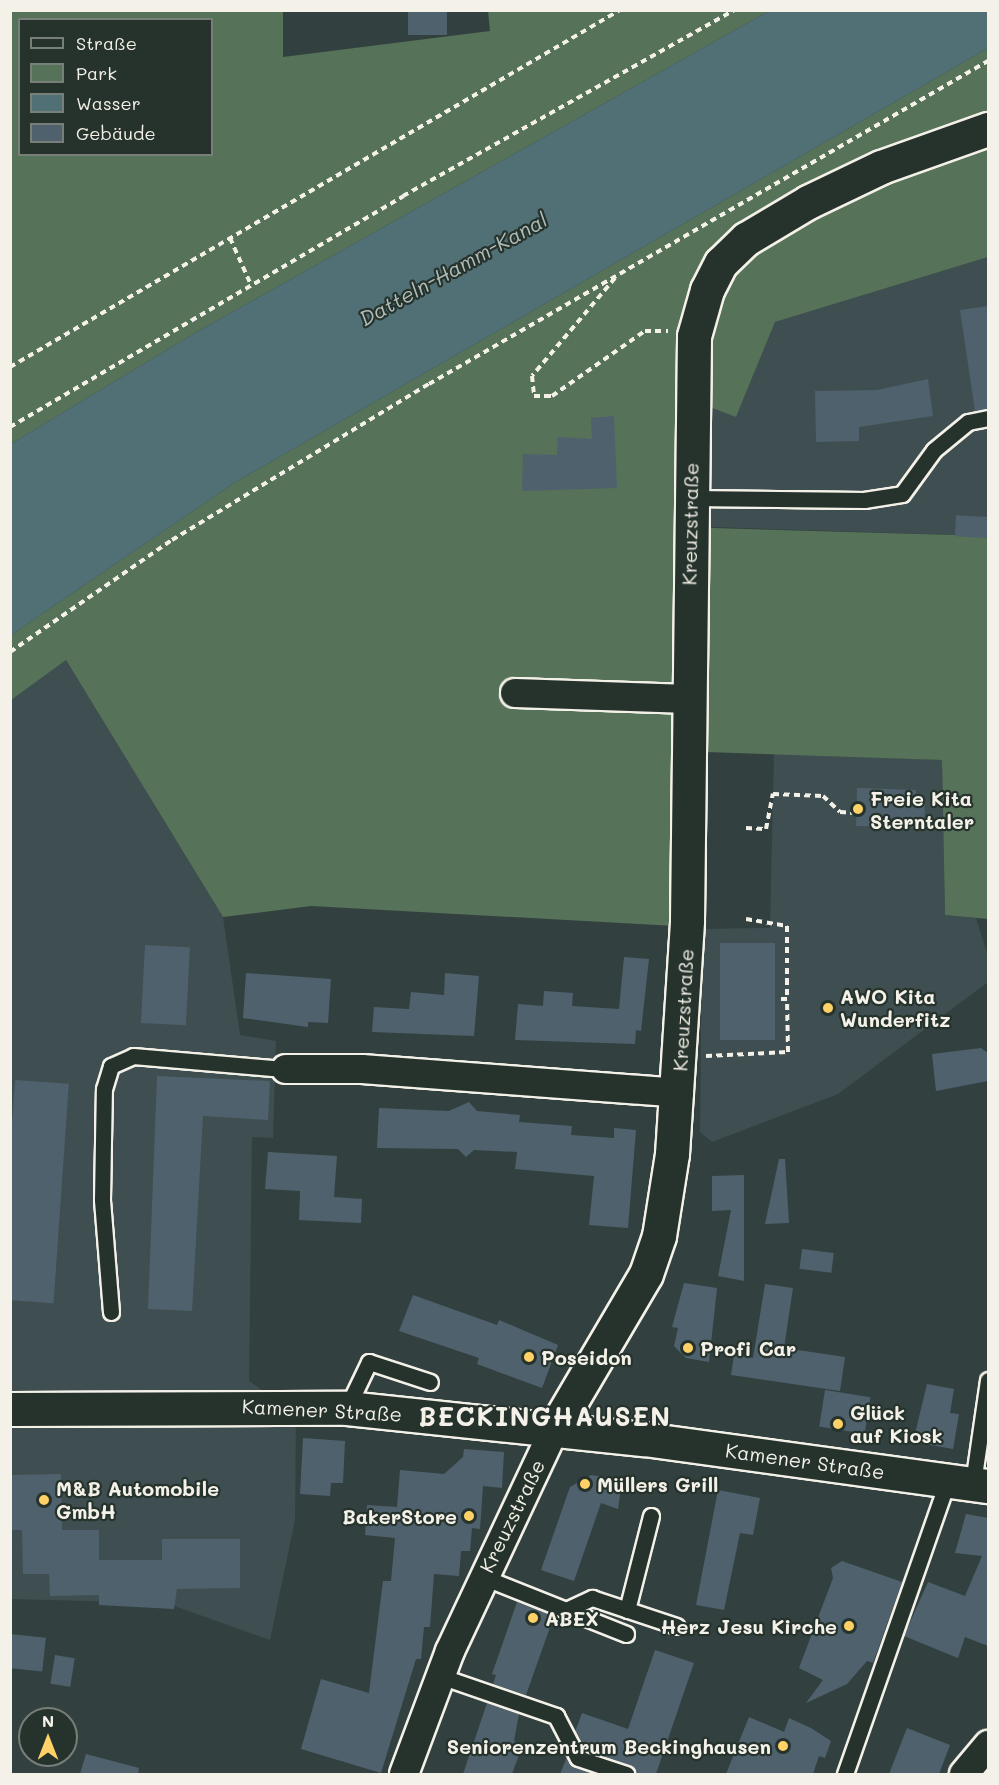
<!DOCTYPE html>
<html>
<head>
<meta charset="utf-8">
<style>
	body { margin:0 }
	#map { position:relative; width:999px; height:1785px; overflow:hidden; background:#324140; font-family:Mali,sans-serif }
	div>[style] { position:absolute }
	.built>* { inset:0; background:#3f4e50 }
	.green>* { inset:0; background:#567259 }
	.water>* { inset:0; background:#507076 }
	.building>* { inset:0; background:#4f616c; transform-origin:0 0 }
	.path>* { height:4px; margin-top:-2px; transform-origin:0; background:repeating-linear-gradient(90deg,#f4f1e8 0 6px,transparent 0 10.5px) }
	.roads { filter:drop-shadow(2px 0 #f4f1e8) drop-shadow(-2px 0 #f4f1e8) drop-shadow(0 2px #f4f1e8) drop-shadow(0 -2px #f4f1e8) }
	.lane>* { height:15px; margin:-7.5px; padding:0 7.5px; transform-origin:7.5px; border-radius:7.5px; background:#26332d }
	.street>* { height:28px; margin:-14px; padding:0 14px; transform-origin:14px; border-radius:14px; background:#26332d }
	.secondary>* { height:33px; margin:-16.5px; padding:0 16.5px; transform-origin:16.5px; border-radius:16.5px; background:#26332d }
	.dots>* { width:16px; height:16px; translate:-50% -50%; box-sizing:border-box; border:3px solid #26332d; border-radius:50% }
	span { translate:-50% -50%; white-space:nowrap; text-align:center; line-height:1.15; -webkit-text-stroke:4.5px #26332d; paint-order:stroke }
	.street-label { font-size:20px; color:#f4f1e8 }
	.poi-label { font-size:20px; color:#f4f1e8; font-weight:700 }
	.left { translate:0 -50%; text-align:left }
	.right { translate:-100% -50%; text-align:right }
	.water-label { font-size:21px; color:#b2bdba; font-style:italic }
	.district-label { font-size:26px; color:#f4f1e8; font-weight:700; letter-spacing:1.5px }
	.frame { position:absolute; inset:0; border:12px solid #f4f1e8; pointer-events:none }
	.legend { position:absolute; left:18px; top:18px; width:195px; height:138px; box-sizing:border-box; background:#26332d; border:2px solid #787f78; margin:0; padding:8px 10px; list-style:none; font-size:18px; color:#f4f1e8 }
	.legend li { display:flex; align-items:center; gap:12px; height:30px }
	.legend b { width:30px; border:2px solid #787f78 }
	.north { position:absolute; left:18px; top:1707px; width:60px; height:60px; box-sizing:border-box; background:#26332d; border:2px solid #787f78; border-radius:50%; rotate:0deg; font-size:16px; font-weight:700; line-height:24px; text-align:center; color:#f4f1e8 }
	.north::after { content:''; display:block; margin:auto; width:21px; height:27px; background:#ffd166; clip-path:polygon(50% 0,100% 100%,50% 72%,0 100%) }
</style>
</head>
<body>
<div id="map">
	<div class="built">
		<i style="clip-path:polygon(988px 257px,988px 536px,679px 526px,704px 405px,736px 417px,775px 322px)"></i>
		<i style="clip-path:polygon(66px 660px,223px 917px,240px 1035px,276px 1041px,273px 1138px,252px 1137px,249px 1381px,296px 1414px,295px 1520px,270px 1640px,166px 1603px,11px 1599px,10px 700px)"></i>
		<i style="clip-path:polygon(774px 753px,942px 760px,945px 915px,976px 918px,988px 956px,988px 982px,838px 1094px,712px 1142px,700px 1132px,702px 929px,770px 928px)"></i>
	</div>
	<div class="green">
		<i style="clip-path:polygon(evenodd,11px 11px,283px 11px,283px 57px,490px 31px,488px 11px,769px 11px,195px 333px,11px 444px,11px 11px,20px 20px,212px 20px,212px 154px,20px 154px,20px 20px)"></i>
		<i style="clip-path:polygon(988px 48px,988px 257px,775px 322px,736px 417px,704px 405px,680px 527px,988px 536px,988px 919px,945px 915px,942px 760px,677px 751px,675px 926px,311px 906px,223px 917px,66px 660px,11px 700px,11px 635px,234px 483px)"></i>
	</div>
	<div class="water">
		<i style="clip-path:polygon(769px 11px,988px 11px,988px 48px,234px 483px,11px 635px,11px 444px,195px 333px)"></i>
	</div>
	<div class="building">
		<i style="left:408px;top:10px;width:39px;height:25px"></i>
		<i style="clip-path:polygon(988px 306px,988px 409px,975px 411px,960px 310px)"></i>
		<i style="clip-path:polygon(928px 379px,933px 416px,859px 427px,859px 441px,816px 442px,815px 391px,877px 390px)"></i>
		<i style="clip-path:polygon(614px 416px,617px 488px,522px 491px,523px 454px,557px 455px,558px 437px,592px 439px,591px 418px)"></i>
		<i style="left:988px;top:517px;width:21px;height:32px;rotate:93deg"></i>
		<i style="clip-path:polygon(857px 788px,916px 790px,915px 803px,925px 803px,924px 828px,856px 826px)"></i>
		<i style="left:720px;top:943px;width:55px;height:97px"></i>
		<i style="left:145px;top:945px;width:45px;height:78px;rotate:3deg"></i>
		<i style="clip-path:polygon(624px 957px,649px 959px,641px 1031px,636px 1030px,635px 1044px,515px 1040px,518px 1004px,543px 1006px,544px 991px,573px 993px,572px 1006px,619px 1009px)"></i>
		<i style="clip-path:polygon(246px 973px,331px 979px,328px 1023px,308px 1022px,308px 1027px,243px 1018px)"></i>
		<i style="clip-path:polygon(445px 973px,479px 976px,474px 1036px,372px 1032px,374px 1007px,409px 1009px,411px 992px,444px 995px)"></i>
		<i style="clip-path:polygon(981px 1048px,988px 1053px,988px 1081px,936px 1091px,932px 1054px)"></i>
		<i style="clip-path:polygon(157px 1076px,270px 1081px,268px 1120px,203px 1116px,192px 1311px,148px 1309px)"></i>
		<i style="left:15px;top:1080px;width:54px;height:220px;rotate:4deg"></i>
		<i style="clip-path:polygon(469px 1102px,477px 1111px,520px 1115px,519px 1122px,572px 1126px,571px 1135px,614px 1138px,614px 1128px,636px 1130px,628px 1228px,589px 1225px,594px 1176px,515px 1169px,517px 1152px,474px 1150px,466px 1157px,458px 1149px,377px 1148px,379px 1108px,449px 1111px)"></i>
		<i style="clip-path:polygon(268px 1152px,337px 1156px,334px 1197px,362px 1199px,361px 1223px,299px 1220px,300px 1191px,265px 1189px)"></i>
		<i style="clip-path:polygon(779px 1159px,785px 1159px,789px 1223px,765px 1224px)"></i>
		<i style="clip-path:polygon(744px 1175px,744px 1281px,718px 1276px,731px 1210px,712px 1211px,712px 1176px)"></i>
		<i style="left:802px;top:1249px;width:32px;height:20px;rotate:7deg"></i>
		<i style="clip-path:polygon(684px 1283px,717px 1288px,709px 1362px,686px 1358px,674px 1346px,678px 1328px,672px 1327px)"></i>
		<i style="clip-path:polygon(765px 1284px,793px 1288px,784px 1348px,845px 1357px,840px 1391px,731px 1375px,734px 1355px,753px 1358px)"></i>
		<i style="clip-path:polygon(413px 1295px,497px 1325px,499px 1320px,558px 1345px,542px 1388px,477px 1364px,479px 1358px,399px 1331px)"></i>
		<i style="clip-path:polygon(927px 1384px,954px 1389px,950px 1413px,959px 1414px,953px 1449px,913px 1442px)"></i>
		<i style="left:825px;top:1390px;width:46px;height:37px;rotate:9deg"></i>
		<i style="clip-path:polygon(303px 1438px,345px 1441px,343px 1483px,331px 1483px,330px 1496px,300px 1494px)"></i>
		<i style="clip-path:polygon(464px 1449px,504px 1452px,502px 1488px,483px 1486px,480px 1529px,472px 1528px,470px 1551px,461px 1551px,459px 1576px,434px 1574px,430px 1627px,424px 1627px,421px 1659px,416px 1659px,381px 1773px,301px 1749px,321px 1679px,369px 1693px,383px 1581px,391px 1581px,395px 1538px,365px 1535px,367px 1505px,397px 1507px,400px 1470px,444px 1474px,463px 1457px)"></i>
		<i style="clip-path:polygon(61px 1474px,62px 1530px,99px 1530px,99px 1560px,162px 1560px,162px 1539px,240px 1539px,240px 1588px,177px 1589px,174px 1609px,99px 1605px,99px 1595px,50px 1596px,49px 1574px,23px 1574px,22px 1530px,10px 1530px,10px 1475px)"></i>
		<i style="clip-path:polygon(591px 1475px,622px 1480px,618px 1509px,601px 1503px,574px 1581px,541px 1570px,570px 1487px)"></i>
		<i style="clip-path:polygon(718px 1490px,760px 1498px,753px 1535px,740px 1533px,724px 1610px,696px 1605px)"></i>
		<i style="clip-path:polygon(966px 1514px,988px 1518px,988px 1646px,965px 1637px,958px 1658px,904px 1636px,928px 1582px,965px 1596px,982px 1556px,955px 1553px)"></i>
		<i style="clip-path:polygon(842px 1561px,902px 1582px,873px 1663px,867px 1661px,847px 1684px,806px 1703px,823px 1680px,799px 1668px,833px 1578px,831px 1568px)"></i>
		<i style="clip-path:polygon(517px 1602px,554px 1616px,526px 1695px,493px 1684px,496px 1675px,492px 1674px)"></i>
		<i style="left:10px;top:1634px;width:36px;height:34px;rotate:6deg"></i>
		<i style="clip-path:polygon(655px 1650px,694px 1663px,656px 1774px,635px 1774px,629px 1765px,585px 1750px,575px 1732px,582px 1713px,628px 1729px)"></i>
		<i style="left:55px;top:1655px;width:20px;height:29px;rotate:9deg"></i>
		<i style="clip-path:polygon(487px 1703px,519px 1714px,514px 1741px,523px 1744px,512px 1774px,463px 1774px)"></i>
		<i style="clip-path:polygon(749px 1717px,784px 1732px,789px 1718px,811px 1728px,831px 1741px,825px 1758px,819px 1756px,813px 1774px,726px 1774px)"></i>
		<i style="clip-path:polygon(907px 1728px,950px 1745px,939px 1774px,889px 1774px)"></i>
		<i style="clip-path:polygon(86px 1754px,139px 1768px,138px 1774px,80px 1774px)"></i>
		<i style="clip-path:polygon(567px 1757px,574px 1767px,597px 1774px,560px 1774px)"></i>
	</div>
	<div class="path">
		<i style="left:230px;top:238px;width:51px;rotate:65.9deg"></i>
		<i style="left:615px;top:278px;width:128px;rotate:130.3deg"></i>
		<i style="left:532px;top:376px;width:20px;rotate:84deg"></i>
		<i style="left:534px;top:396px;width:18px"></i>
		<i style="left:552px;top:396px;width:113px;rotate:-35deg"></i>
		<i style="left:645px;top:331px;width:23px"></i>
		<i style="left:10px;top:367px;width:707px;rotate:-30.34deg"></i>
		<i style="left:10px;top:427px;width:456px;rotate:-30.4deg"></i>
		<i style="left:403px;top:196px;width:380px;rotate:-29.3deg"></i>
		<i style="left:10px;top:652px;width:197px;rotate:-34.7deg"></i>
		<i style="left:172px;top:540px;width:301px;rotate:-31.3deg"></i>
		<i style="left:429px;top:384px;width:646px;rotate:-30.02deg"></i>
		<i style="left:746px;top:828px;width:20px;rotate:3deg"></i>
		<i style="left:766px;top:829px;width:36px;rotate:-79deg"></i>
		<i style="left:773px;top:794px;width:50px;rotate:2.3deg"></i>
		<i style="left:823px;top:796px;width:23px;rotate:43deg"></i>
		<i style="left:840px;top:812px;width:16px;rotate:4deg"></i>
		<i style="left:746px;top:919px;width:42px;rotate:9.7deg"></i>
		<i style="left:787px;top:926px;width:73px;rotate:90deg"></i>
		<i style="left:787px;top:999px;width:11px;rotate:180deg"></i>
		<i style="left:706px;top:1056px;width:82px;rotate:-2.8deg"></i>
		<i style="left:788px;top:1052px;width:53px;rotate:-91.1deg"></i>
	</div>
	<div class="roads">
		<div class="lane">
			<i style="left:691px;top:498px;width:173px;rotate:0.7deg"></i>
			<i style="left:864px;top:500px;width:38px;rotate:-9deg"></i>
			<i style="left:902px;top:494px;width:54px;rotate:-54deg"></i>
			<i style="left:934px;top:450px;width:44px;rotate:-39.5deg"></i>
			<i style="left:968px;top:422px;width:20px;rotate:-11deg"></i>
			<i style="left:111px;top:1312px;width:113px;rotate:-94.6deg"></i>
			<i style="left:102px;top:1199px;width:110px;rotate:-89deg"></i>
			<i style="left:104px;top:1089px;width:24px;rotate:-73deg"></i>
			<i style="left:111px;top:1066px;width:24px;rotate:-24deg"></i>
			<i style="left:133px;top:1056px;width:154px;rotate:4.9deg"></i>
			<i style="left:347px;top:1408px;width:51px;rotate:-64.4deg"></i>
			<i style="left:369px;top:1362px;width:64px;rotate:18.2deg"></i>
			<i style="left:973px;top:1483px;width:104px;rotate:-81.7deg"></i>
			<i style="left:483px;top:1577px;width:154px;rotate:21.7deg"></i>
			<i style="left:566px;top:1610px;width:29px;rotate:-25deg"></i>
			<i style="left:592px;top:1598px;width:89px;rotate:18.4deg"></i>
			<i style="left:627px;top:1610px;width:97px;rotate:-75.7deg"></i>
			<i style="left:440px;top:1676px;width:123px;rotate:19deg"></i>
			<i style="left:556px;top:1716px;width:47px;rotate:62.4deg"></i>
			<i style="left:578px;top:1758px;width:51px;rotate:18.4deg"></i>
			<i style="left:845px;top:1774px;width:312px;rotate:-70.7deg"></i>
		</div>
		<div class="street">
			<i style="left:515px;top:693px;width:174px;rotate:2deg"></i>
			<i style="left:286px;top:1069px;width:76px"></i>
			<i style="left:362px;top:1069px;width:318px;rotate:4.3deg"></i>
			<i style="left:404px;top:1774px;width:131px;rotate:-69.5deg"></i>
			<i style="left:450px;top:1651px;width:244px;rotate:-64.8deg"></i>
			<i style="left:964px;top:1774px;width:38px;rotate:-50deg"></i>
		</div>
		<div class="secondary">
			<i style="left:10px;top:1409px;width:337px;rotate:-0.2deg"></i>
			<i style="left:347px;top:1408px;width:299px;rotate:6deg"></i>
			<i style="left:644px;top:1439px;width:347px;rotate:7.8deg"></i>
			<i style="left:554px;top:1430px;width:181px;rotate:-59.5deg"></i>
			<i style="left:646px;top:1274px;width:40px;rotate:-71.1deg"></i>
			<i style="left:659px;top:1236px;width:83px;rotate:-81deg"></i>
			<i style="left:672px;top:1154px;width:234px;rotate:-86.3deg"></i>
			<i style="left:687px;top:920px;width:584px;rotate:-89.31deg"></i>
			<i style="left:694px;top:336px;width:48px;rotate:-74.2deg"></i>
			<i style="left:707px;top:290px;width:30px;rotate:-63deg"></i>
			<i style="left:721px;top:263px;width:35px;rotate:-44deg"></i>
			<i style="left:746px;top:239px;width:72px;rotate:-30.8deg"></i>
			<i style="left:808px;top:202px;width:81px;rotate:-25.6deg"></i>
			<i style="left:881px;top:167px;width:114px;rotate:-19.6deg"></i>
		</div>
	</div>
	<div class="dots">
		<i style="left:858px;top:809px;background:#ffd166"></i>
		<i style="left:828px;top:1008px;background:#ffd166"></i>
		<i style="left:688px;top:1348px;background:#ffd166"></i>
		<i style="left:529px;top:1357px;background:#ffd166"></i>
		<i style="left:838px;top:1424px;background:#ffd166"></i>
		<i style="left:585px;top:1484px;background:#ffd166"></i>
		<i style="left:44px;top:1500px;background:#ffd166"></i>
		<i style="left:469px;top:1516px;background:#ffd166"></i>
		<i style="left:533px;top:1618px;background:#ffd166"></i>
		<i style="left:849px;top:1626px;background:#ffd166"></i>
		<i style="left:783px;top:1746px;background:#ffd166"></i>
	</div>
	<div class="street-label">
		<span style="left:690px;top:524px;rotate:-89deg">Kreuzstraße</span>
		<span style="left:683px;top:1010px;rotate:-87deg">Kreuzstraße</span>
		<span style="left:322px;top:1410px;rotate:3deg">Kamener Straße</span>
		<span style="left:805px;top:1461px;rotate:8deg">Kamener Straße</span>
		<span style="left:512px;top:1516px;rotate:-64deg">Kreuzstraße</span>
	</div>
	<div class="poi-label">
		<span class="left" style="left:870px;top:810px">Freie Kita<br>Sterntaler</span>
		<span class="left" style="left:840px;top:1008px">AWO Kita<br>Wunderfitz</span>
		<span class="left" style="left:700px;top:1348px">Profi Car</span>
		<span class="left" style="left:541px;top:1357px">Poseidon</span>
		<span class="left" style="left:850px;top:1424px">Glück<br>auf Kiosk</span>
		<span class="left" style="left:597px;top:1484px">Müllers Grill</span>
		<span class="left" style="left:56px;top:1500px">M&amp;B Automobile<br>GmbH</span>
		<span class="right" style="left:457px;top:1516px">BakerStore</span>
		<span class="left" style="left:545px;top:1618px">ABEX</span>
		<span class="right" style="left:837px;top:1626px">Herz Jesu Kirche</span>
		<span class="right" style="left:771px;top:1746px">Seniorenzentrum Beckinghausen</span>
	</div>
	<div class="water-label">
		<span style="left:453px;top:269px;rotate:-29deg">Datteln-Hamm-Kanal</span>
	</div>
	<div class="district-label">
		<span style="left:545px;top:1417px">BECKINGHAUSEN</span>
	</div>
	<div class="frame"></div>
	<ul class="legend">
	<li><b style="height:8px;background:#26332d"></b>Straße</li>
	<li><b style="height:16px;background:#567259"></b>Park</li>
	<li><b style="height:16px;background:#507076"></b>Wasser</li>
	<li><b style="height:16px;background:#4f616c"></b>Gebäude</li>
	</ul>
	<div class="north">N</div>
</div>
</body>
</html>
